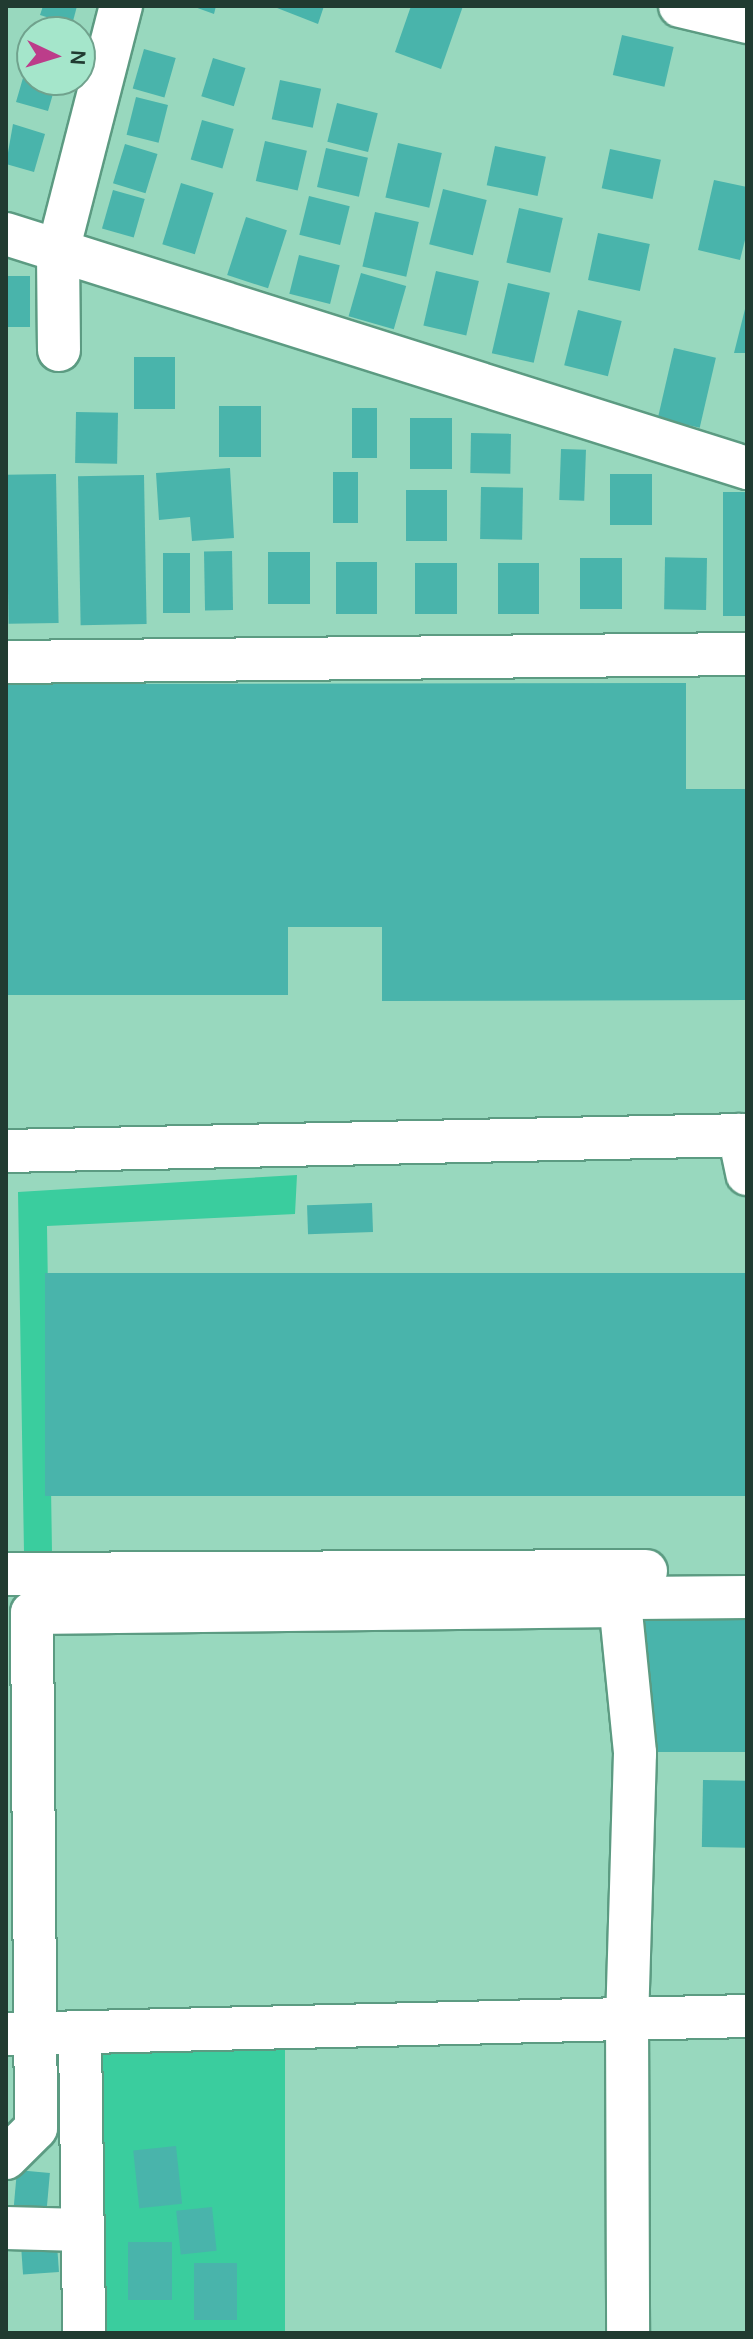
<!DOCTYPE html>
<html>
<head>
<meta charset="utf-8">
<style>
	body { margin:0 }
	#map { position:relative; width:753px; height:2339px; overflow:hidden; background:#98d8be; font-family:Karla,sans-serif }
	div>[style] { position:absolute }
	.green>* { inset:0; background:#3acd9e; transform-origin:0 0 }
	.building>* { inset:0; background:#49b4ab; transform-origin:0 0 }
	.roads { filter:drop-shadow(2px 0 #5c9b82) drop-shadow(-2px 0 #5c9b82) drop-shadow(0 2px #5c9b82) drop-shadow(0 -2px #5c9b82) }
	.minor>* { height:42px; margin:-21px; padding:0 21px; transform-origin:21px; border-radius:21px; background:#fff }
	span { translate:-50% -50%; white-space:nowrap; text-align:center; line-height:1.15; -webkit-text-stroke:8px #a5e6cb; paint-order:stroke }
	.frame { position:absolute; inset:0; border:8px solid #213b31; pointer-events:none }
	.north { position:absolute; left:16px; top:16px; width:80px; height:80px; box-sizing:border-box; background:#a5e6cb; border:2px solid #70a28d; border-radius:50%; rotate:94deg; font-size:22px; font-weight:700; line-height:32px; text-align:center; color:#213b31 }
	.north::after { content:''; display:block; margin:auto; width:28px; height:36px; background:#bc3d8a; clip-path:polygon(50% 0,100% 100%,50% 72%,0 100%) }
</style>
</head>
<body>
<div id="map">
	<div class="green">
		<i style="clip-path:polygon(297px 1175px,295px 1214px,47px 1226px,52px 1552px,24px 1553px,18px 1192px)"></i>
		<i style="left:285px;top:2027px;width:306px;height:205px;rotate:90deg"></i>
	</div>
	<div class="building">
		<i style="clip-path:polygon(43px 6px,77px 6px,72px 25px,40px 15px)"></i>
		<i style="clip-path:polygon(192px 6px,216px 6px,214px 14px)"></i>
		<i style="clip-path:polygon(272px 6px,324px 6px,318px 24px)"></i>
		<i style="clip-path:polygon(411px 6px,463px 6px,441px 69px,395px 52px)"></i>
		<i style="clip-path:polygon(39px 22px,71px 31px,71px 32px,37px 32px)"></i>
		<i style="left:622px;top:35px;width:53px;height:41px;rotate:13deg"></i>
		<i style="left:144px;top:49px;width:33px;height:41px;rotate:16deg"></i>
		<i style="left:213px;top:58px;width:34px;height:40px;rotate:17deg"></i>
		<i style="clip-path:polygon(27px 64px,32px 65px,32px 80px,57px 80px,48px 111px,16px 102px)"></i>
		<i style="left:280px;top:80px;width:42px;height:40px;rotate:12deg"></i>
		<i style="left:136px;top:97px;width:33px;height:39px;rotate:14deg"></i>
		<i style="left:337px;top:103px;width:42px;height:40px;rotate:14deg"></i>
		<i style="left:202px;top:120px;width:33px;height:41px;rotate:16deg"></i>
		<i style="clip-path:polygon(13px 124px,45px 134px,34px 172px,6px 164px)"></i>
		<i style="left:265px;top:141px;width:43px;height:41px;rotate:13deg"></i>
		<i style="left:398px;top:143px;width:45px;height:56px;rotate:13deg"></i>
		<i style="left:125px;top:144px;width:34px;height:41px;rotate:17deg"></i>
		<i style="left:495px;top:146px;width:52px;height:40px;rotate:12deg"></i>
		<i style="left:326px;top:148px;width:43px;height:40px;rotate:13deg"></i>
		<i style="left:610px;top:149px;width:52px;height:40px;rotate:12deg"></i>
		<i style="clip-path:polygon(714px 180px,747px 187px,747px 232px,740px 260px,698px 250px)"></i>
		<i style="left:181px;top:183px;width:34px;height:64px;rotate:17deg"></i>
		<i style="left:443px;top:189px;width:45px;height:57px;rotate:14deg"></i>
		<i style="left:113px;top:190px;width:33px;height:40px;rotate:16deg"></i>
		<i style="left:309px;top:196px;width:42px;height:40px;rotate:14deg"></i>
		<i style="left:519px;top:208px;width:45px;height:56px;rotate:13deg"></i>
		<i style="left:375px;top:212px;width:45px;height:56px;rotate:13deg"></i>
		<i style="left:246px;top:217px;width:43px;height:61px;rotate:18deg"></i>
		<i style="left:598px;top:233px;width:53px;height:48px;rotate:12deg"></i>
		<i style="left:299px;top:255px;width:42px;height:40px;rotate:14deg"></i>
		<i style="left:436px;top:271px;width:44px;height:56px;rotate:13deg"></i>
		<i style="left:361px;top:273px;width:47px;height:45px;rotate:16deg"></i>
		<i style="left:6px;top:276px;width:24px;height:51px"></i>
		<i style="left:508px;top:283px;width:43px;height:72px;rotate:13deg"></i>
		<i style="clip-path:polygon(746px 305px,747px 353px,734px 353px)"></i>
		<i style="left:578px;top:310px;width:45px;height:57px;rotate:14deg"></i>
		<i style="left:674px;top:348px;width:43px;height:72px;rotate:13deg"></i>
		<i style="left:175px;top:357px;width:52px;height:41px;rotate:90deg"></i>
		<i style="left:261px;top:406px;width:51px;height:42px;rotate:90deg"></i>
		<i style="left:352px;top:408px;width:25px;height:50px"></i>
		<i style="left:76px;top:412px;width:42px;height:51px;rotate:1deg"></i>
		<i style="left:410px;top:418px;width:42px;height:51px"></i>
		<i style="left:471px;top:433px;width:40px;height:40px;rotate:1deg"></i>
		<i style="left:561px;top:449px;width:25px;height:51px;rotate:2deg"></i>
		<i style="clip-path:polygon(230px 468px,234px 538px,192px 541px,190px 517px,159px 520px,156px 473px)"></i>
		<i style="left:333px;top:472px;width:25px;height:51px"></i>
		<i style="left:56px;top:474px;width:149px;height:50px;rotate:89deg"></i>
		<i style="left:610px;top:474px;width:42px;height:51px"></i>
		<i style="left:144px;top:475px;width:149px;height:66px;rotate:89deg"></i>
		<i style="left:481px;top:487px;width:42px;height:52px;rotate:1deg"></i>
		<i style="left:406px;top:490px;width:41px;height:51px"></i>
		<i style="left:723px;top:492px;width:24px;height:124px"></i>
		<i style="left:232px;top:551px;width:59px;height:28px;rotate:89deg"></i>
		<i style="left:310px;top:552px;width:52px;height:42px;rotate:90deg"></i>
		<i style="left:163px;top:553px;width:27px;height:60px"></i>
		<i style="left:580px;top:558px;width:42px;height:51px"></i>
		<i style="left:707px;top:558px;width:52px;height:42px;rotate:91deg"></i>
		<i style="left:336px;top:562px;width:41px;height:52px"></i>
		<i style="left:415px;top:563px;width:42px;height:51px"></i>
		<i style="left:498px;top:563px;width:41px;height:51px"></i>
		<i style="clip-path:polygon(686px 683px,686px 789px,747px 789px,747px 1000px,382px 1001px,382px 927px,288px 927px,288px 995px,6px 995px,6px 684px)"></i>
		<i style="left:372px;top:1203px;width:29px;height:65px;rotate:88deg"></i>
		<i style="left:747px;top:1273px;width:223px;height:702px;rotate:90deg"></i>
		<i style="left:747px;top:1597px;width:155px;height:112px;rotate:90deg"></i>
		<i style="left:703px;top:1780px;width:44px;height:67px;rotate:1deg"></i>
		<i style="left:176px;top:2146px;width:58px;height:43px;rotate:84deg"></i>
		<i style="left:17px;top:2170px;width:33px;height:44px;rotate:5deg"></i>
		<i style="left:212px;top:2207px;width:44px;height:36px;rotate:84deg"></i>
		<i style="left:128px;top:2242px;width:44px;height:58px"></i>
		<i style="left:57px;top:2244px;width:28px;height:36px;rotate:86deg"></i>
		<i style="left:194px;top:2263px;width:43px;height:57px"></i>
	</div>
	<div class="roads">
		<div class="minor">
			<i style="left:680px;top:6px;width:69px;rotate:13.4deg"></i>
			<i style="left:6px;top:234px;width:777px;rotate:17.53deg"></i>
			<i style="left:59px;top:350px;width:99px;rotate:-90.6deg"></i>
			<i style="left:58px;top:251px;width:253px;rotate:-75.6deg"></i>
			<i style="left:6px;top:662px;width:741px;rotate:-0.62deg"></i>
			<i style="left:739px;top:1135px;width:40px;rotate:78deg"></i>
			<i style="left:6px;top:1151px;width:741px;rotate:-1.24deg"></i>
			<i style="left:617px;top:1572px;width:182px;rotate:84.3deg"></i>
			<i style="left:635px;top:1753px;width:263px;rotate:91.7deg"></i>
			<i style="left:627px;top:2016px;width:317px;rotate:89.8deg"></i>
			<i style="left:6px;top:1574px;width:640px;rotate:-0.27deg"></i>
			<i style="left:6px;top:2034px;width:741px;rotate:-1.39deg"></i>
			<i style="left:80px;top:2036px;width:297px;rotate:89.2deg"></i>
			<i style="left:6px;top:2158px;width:42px;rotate:-45deg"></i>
			<i style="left:36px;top:2128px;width:515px;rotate:-90.45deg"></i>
			<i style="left:32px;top:1613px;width:587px;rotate:-0.68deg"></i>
			<i style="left:619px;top:1606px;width:18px;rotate:-27deg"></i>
			<i style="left:635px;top:1598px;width:112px;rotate:-0.5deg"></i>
			<i style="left:6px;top:2228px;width:76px;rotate:1.5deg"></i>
		</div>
	</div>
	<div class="frame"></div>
	<div class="north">N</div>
</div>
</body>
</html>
